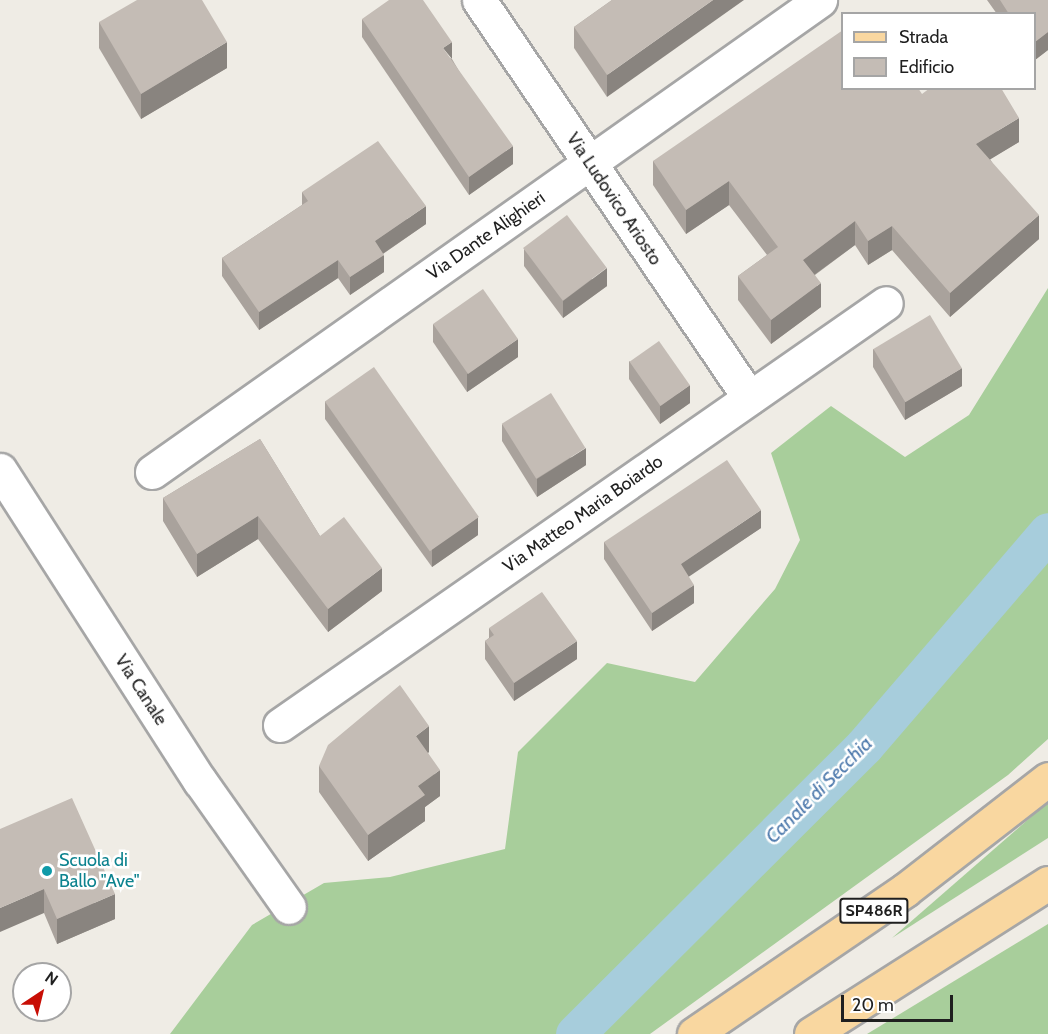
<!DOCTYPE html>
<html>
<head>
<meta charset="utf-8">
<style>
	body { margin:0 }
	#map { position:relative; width:1048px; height:1034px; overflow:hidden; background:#efece5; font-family:Cabin,sans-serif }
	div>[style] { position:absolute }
	.forest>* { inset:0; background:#a8ce9b }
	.canal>* { height:39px; margin:-19.5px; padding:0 19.5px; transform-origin:19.5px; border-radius:19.5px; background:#a7cddc }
	.roads { filter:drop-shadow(2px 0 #a6a6a6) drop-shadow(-2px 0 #a6a6a6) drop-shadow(0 2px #a6a6a6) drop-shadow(0 -2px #a6a6a6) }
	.street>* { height:33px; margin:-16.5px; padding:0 16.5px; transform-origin:16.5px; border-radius:16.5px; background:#fff }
	.primary>* { height:33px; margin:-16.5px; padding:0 16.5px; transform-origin:16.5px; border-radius:16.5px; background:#f9d7a0 }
	.wall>* { inset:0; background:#a9a29c }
	.shaded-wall>* { inset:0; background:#89847f }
	.building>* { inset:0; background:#c4bcb5; transform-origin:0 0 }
	.dots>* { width:16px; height:16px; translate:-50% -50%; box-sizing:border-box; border:3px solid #fff; border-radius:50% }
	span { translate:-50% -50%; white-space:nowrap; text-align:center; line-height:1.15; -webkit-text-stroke:5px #fff; paint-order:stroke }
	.shield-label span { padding:2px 4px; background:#fff; border:2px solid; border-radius:4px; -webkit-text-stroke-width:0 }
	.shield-label { font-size:16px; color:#1f1f1f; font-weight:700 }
	.street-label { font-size:18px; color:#1f1f1f }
	.culture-label { font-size:18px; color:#0d838f }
	.left { translate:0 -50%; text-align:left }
	.water-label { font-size:20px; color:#4d79ac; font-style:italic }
	.legend { position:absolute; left:841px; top:12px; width:195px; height:78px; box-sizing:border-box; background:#fff; border:2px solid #a5a5a5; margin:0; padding:8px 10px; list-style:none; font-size:18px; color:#1f1f1f }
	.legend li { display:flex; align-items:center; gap:12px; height:30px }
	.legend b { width:30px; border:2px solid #a5a5a5 }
	.north { position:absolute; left:12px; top:962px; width:60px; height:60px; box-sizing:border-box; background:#fff; border:2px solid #a5a5a5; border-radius:50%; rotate:35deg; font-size:16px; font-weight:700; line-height:24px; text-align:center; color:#1f1f1f }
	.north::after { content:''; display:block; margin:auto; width:21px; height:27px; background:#c80e05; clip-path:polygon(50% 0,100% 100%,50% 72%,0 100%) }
	.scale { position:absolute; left:841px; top:995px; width:112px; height:27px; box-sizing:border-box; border:3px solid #1f1f1f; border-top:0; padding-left:8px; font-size:18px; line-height:21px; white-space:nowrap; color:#1f1f1f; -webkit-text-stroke:4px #fff; paint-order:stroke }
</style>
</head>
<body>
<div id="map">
	<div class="forest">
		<i style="clip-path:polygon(1048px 288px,1048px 739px,1008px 775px,650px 1034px,170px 1034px,252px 925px,324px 883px,390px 877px,505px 849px,518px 752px,607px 663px,695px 682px,775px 589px,800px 540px,771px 453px,831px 406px,905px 457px,969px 415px)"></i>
		<i style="clip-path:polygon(1048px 802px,1048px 838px,892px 938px)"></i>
		<i style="clip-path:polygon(1048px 924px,1048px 1034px,867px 1034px)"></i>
	</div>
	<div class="canal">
		<i style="left:575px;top:1034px;width:408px;rotate:-44.9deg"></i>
		<i style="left:864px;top:746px;width:282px;rotate:-49.3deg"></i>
	</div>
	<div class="roads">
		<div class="street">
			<i style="left:479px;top:0;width:481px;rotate:55.8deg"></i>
			<i style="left:0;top:470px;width:370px;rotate:57.3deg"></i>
			<i style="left:200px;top:781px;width:154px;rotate:54.8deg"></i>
			<i style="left:152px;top:472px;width:818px;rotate:-35.24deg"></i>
			<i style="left:280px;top:725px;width:738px;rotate:-34.85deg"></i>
		</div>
		<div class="primary">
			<i style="left:694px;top:1034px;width:255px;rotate:-34.3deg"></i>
			<i style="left:905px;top:890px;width:181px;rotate:-37.8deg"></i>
			<i style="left:811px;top:1034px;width:281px;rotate:-32.5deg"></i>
		</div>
	</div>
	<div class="wall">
		<i style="clip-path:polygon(612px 0,607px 97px,574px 48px,574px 27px)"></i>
		<i style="clip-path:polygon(987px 0,1048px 0,1048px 50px,1035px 60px,1035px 14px,997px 14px)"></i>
		<i style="clip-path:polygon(362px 19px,452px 59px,513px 164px,469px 195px,362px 37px)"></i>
		<i style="clip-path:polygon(99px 22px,227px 68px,141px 119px,99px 48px)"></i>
		<i style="clip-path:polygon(922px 94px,1019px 142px,990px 159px,1039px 239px,950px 317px,892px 250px,868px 265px,855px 245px,815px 275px,821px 307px,771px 344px,738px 300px,738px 276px,767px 255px,729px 205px,686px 234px,653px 185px,653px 161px)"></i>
		<i style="clip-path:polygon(302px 192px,426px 224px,383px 254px,384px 272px,350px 295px,338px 278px,259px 330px,222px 276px,222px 258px,302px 205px)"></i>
		<i style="clip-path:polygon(524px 249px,607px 286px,563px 318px,524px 266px)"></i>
		<i style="clip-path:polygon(433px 324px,518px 357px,467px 392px,433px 342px)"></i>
		<i style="clip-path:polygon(873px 349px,962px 386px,905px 420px,873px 367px)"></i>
		<i style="clip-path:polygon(629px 361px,690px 403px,660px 424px,629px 379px)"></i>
		<i style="clip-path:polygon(325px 401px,478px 535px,432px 567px,325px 419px)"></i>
		<i style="clip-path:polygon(502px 424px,586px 465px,537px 497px,502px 441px)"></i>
		<i style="clip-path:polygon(260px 439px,320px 536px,382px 591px,328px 632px,258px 539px,197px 577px,163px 521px,163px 498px)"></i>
		<i style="clip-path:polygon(761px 528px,688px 576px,694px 603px,652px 631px,604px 559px,604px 542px)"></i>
		<i style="clip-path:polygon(489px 628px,577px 659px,514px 701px,485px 659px,485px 641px,489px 638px)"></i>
		<i style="clip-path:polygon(429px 752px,428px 753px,440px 796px,425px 807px,425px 821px,368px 861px,319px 792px,319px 766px)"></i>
		<i style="clip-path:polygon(0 829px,115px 919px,57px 944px,44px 913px)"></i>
	</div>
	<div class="shaded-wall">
		<i style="clip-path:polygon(713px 0,744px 0,607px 97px,607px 75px)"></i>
		<i style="clip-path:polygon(1048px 32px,1048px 50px,1035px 60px,1035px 42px)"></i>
		<i style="clip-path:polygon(227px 42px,227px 68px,141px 119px,141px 94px)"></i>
		<i style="clip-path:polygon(452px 42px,452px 59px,443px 48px)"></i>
		<i style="clip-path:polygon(1019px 118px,1019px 142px,976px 168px,976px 144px)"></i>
		<i style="clip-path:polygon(513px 146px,513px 164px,469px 195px,469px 177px)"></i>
		<i style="clip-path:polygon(729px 181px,729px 205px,686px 234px,686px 210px)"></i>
		<i style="clip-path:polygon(426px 206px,426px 224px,375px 259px,375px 241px)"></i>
		<i style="clip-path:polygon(1039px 215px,1039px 239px,950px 317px,950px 293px)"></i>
		<i style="clip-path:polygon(855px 221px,855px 245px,803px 283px,803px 260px)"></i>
		<i style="clip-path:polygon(892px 226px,892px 250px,868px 265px,868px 241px)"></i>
		<i style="clip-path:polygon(384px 255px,384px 272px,350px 295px,350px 277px)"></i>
		<i style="clip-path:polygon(338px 260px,338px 278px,259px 330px,259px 312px)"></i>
		<i style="clip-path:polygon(607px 268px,607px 286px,563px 318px,563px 301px)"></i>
		<i style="clip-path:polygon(821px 283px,821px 307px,771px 344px,771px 320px)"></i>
		<i style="clip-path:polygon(518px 339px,518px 357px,467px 392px,467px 374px)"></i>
		<i style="clip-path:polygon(962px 368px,962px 386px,905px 420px,905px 402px)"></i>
		<i style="clip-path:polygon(690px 385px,690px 403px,660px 424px,660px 406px)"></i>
		<i style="clip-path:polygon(586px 448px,586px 465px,537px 497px,537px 479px)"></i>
		<i style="clip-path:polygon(761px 510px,761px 528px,681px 582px,681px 564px)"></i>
		<i style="clip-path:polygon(258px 516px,258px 539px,197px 577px,197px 554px)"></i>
		<i style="clip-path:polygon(478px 517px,478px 535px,432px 567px,432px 549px)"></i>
		<i style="clip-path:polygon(382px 568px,382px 591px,328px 632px,328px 609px)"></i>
		<i style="clip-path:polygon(694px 585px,694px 603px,652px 631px,652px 613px)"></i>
		<i style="clip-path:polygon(577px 641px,577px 659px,514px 701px,514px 683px)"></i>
		<i style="clip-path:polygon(429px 726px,429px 752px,416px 761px,416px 736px)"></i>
		<i style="clip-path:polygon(440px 770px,440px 796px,425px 807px,425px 821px,368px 861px,368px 835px,418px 786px)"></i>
		<i style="clip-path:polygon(44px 889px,44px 913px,0 932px,0 908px)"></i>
		<i style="clip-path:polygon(115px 894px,115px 919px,57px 944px,57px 919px)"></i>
	</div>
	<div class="building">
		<i style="clip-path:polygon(137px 0,202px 0,227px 42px,141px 94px,99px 22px)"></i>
		<i style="clip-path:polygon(389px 0,423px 0,452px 42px,443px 48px,513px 146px,469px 177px,362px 19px)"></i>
		<i style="clip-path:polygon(612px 0,713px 0,607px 75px,574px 27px)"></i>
		<i style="clip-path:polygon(1000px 0,1048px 0,1048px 32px,1035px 42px,1035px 14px,1009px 14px)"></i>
		<i style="clip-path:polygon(843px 30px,843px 88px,918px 88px,922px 94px,930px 88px,1001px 88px,1019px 118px,976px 144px,1039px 215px,950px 293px,892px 226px,868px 241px,855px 221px,803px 260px,821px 283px,771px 320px,738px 276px,778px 247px,729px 181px,686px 210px,653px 161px)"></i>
		<i style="clip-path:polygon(378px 141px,426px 206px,375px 241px,384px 255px,350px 277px,338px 260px,259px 312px,222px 258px,308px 201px,302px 192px)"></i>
		<i style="left:567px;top:215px;width:66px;height:55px;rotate:53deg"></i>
		<i style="left:483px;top:289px;width:61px;height:61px;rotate:55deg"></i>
		<i style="left:930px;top:315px;width:62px;height:66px;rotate:59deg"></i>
		<i style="left:659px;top:341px;width:54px;height:36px;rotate:55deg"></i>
		<i style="left:374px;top:367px;width:183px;height:60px;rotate:55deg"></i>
		<i style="left:551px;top:393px;width:65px;height:58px;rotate:58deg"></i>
		<i style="clip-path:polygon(260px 439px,320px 536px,344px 517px,382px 568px,328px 609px,258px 516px,197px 554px,163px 498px)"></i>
		<i style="clip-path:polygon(727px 460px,761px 510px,681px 564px,694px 585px,652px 613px,604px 542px)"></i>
		<i style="clip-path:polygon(542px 592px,577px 641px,514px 683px,485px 641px,494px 635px,489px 628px)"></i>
		<i style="clip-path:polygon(400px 685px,429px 726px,416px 736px,440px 770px,418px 786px,425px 795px,368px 835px,319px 766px,328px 745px)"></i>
		<i style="clip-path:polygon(72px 798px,115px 894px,57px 919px,44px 889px,0 908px,0 829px)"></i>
	</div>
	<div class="dots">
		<i style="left:47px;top:871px;background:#0f9aa8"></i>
	</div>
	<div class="shield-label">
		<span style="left:874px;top:911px">SP486R</span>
	</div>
	<div class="street-label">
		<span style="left:614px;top:199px;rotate:56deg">Via Ludovico Ariosto</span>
		<span style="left:486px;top:236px;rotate:-35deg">Via Dante Alighieri</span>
		<span style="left:583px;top:514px;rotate:-35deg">Via Matteo Maria Boiardo</span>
		<span style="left:141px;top:690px;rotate:57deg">Via Canale</span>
	</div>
	<div class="culture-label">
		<span class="left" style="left:59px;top:871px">Scuola di<br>Ballo "Ave"</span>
	</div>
	<div class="water-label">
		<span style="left:819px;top:790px;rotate:-45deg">Canale di Secchia</span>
	</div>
	<ul class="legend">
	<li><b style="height:8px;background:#f9d7a0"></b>Strada</li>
	<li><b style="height:16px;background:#c4bcb5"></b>Edificio</li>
	</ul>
	<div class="north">N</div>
	<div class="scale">20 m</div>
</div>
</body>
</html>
